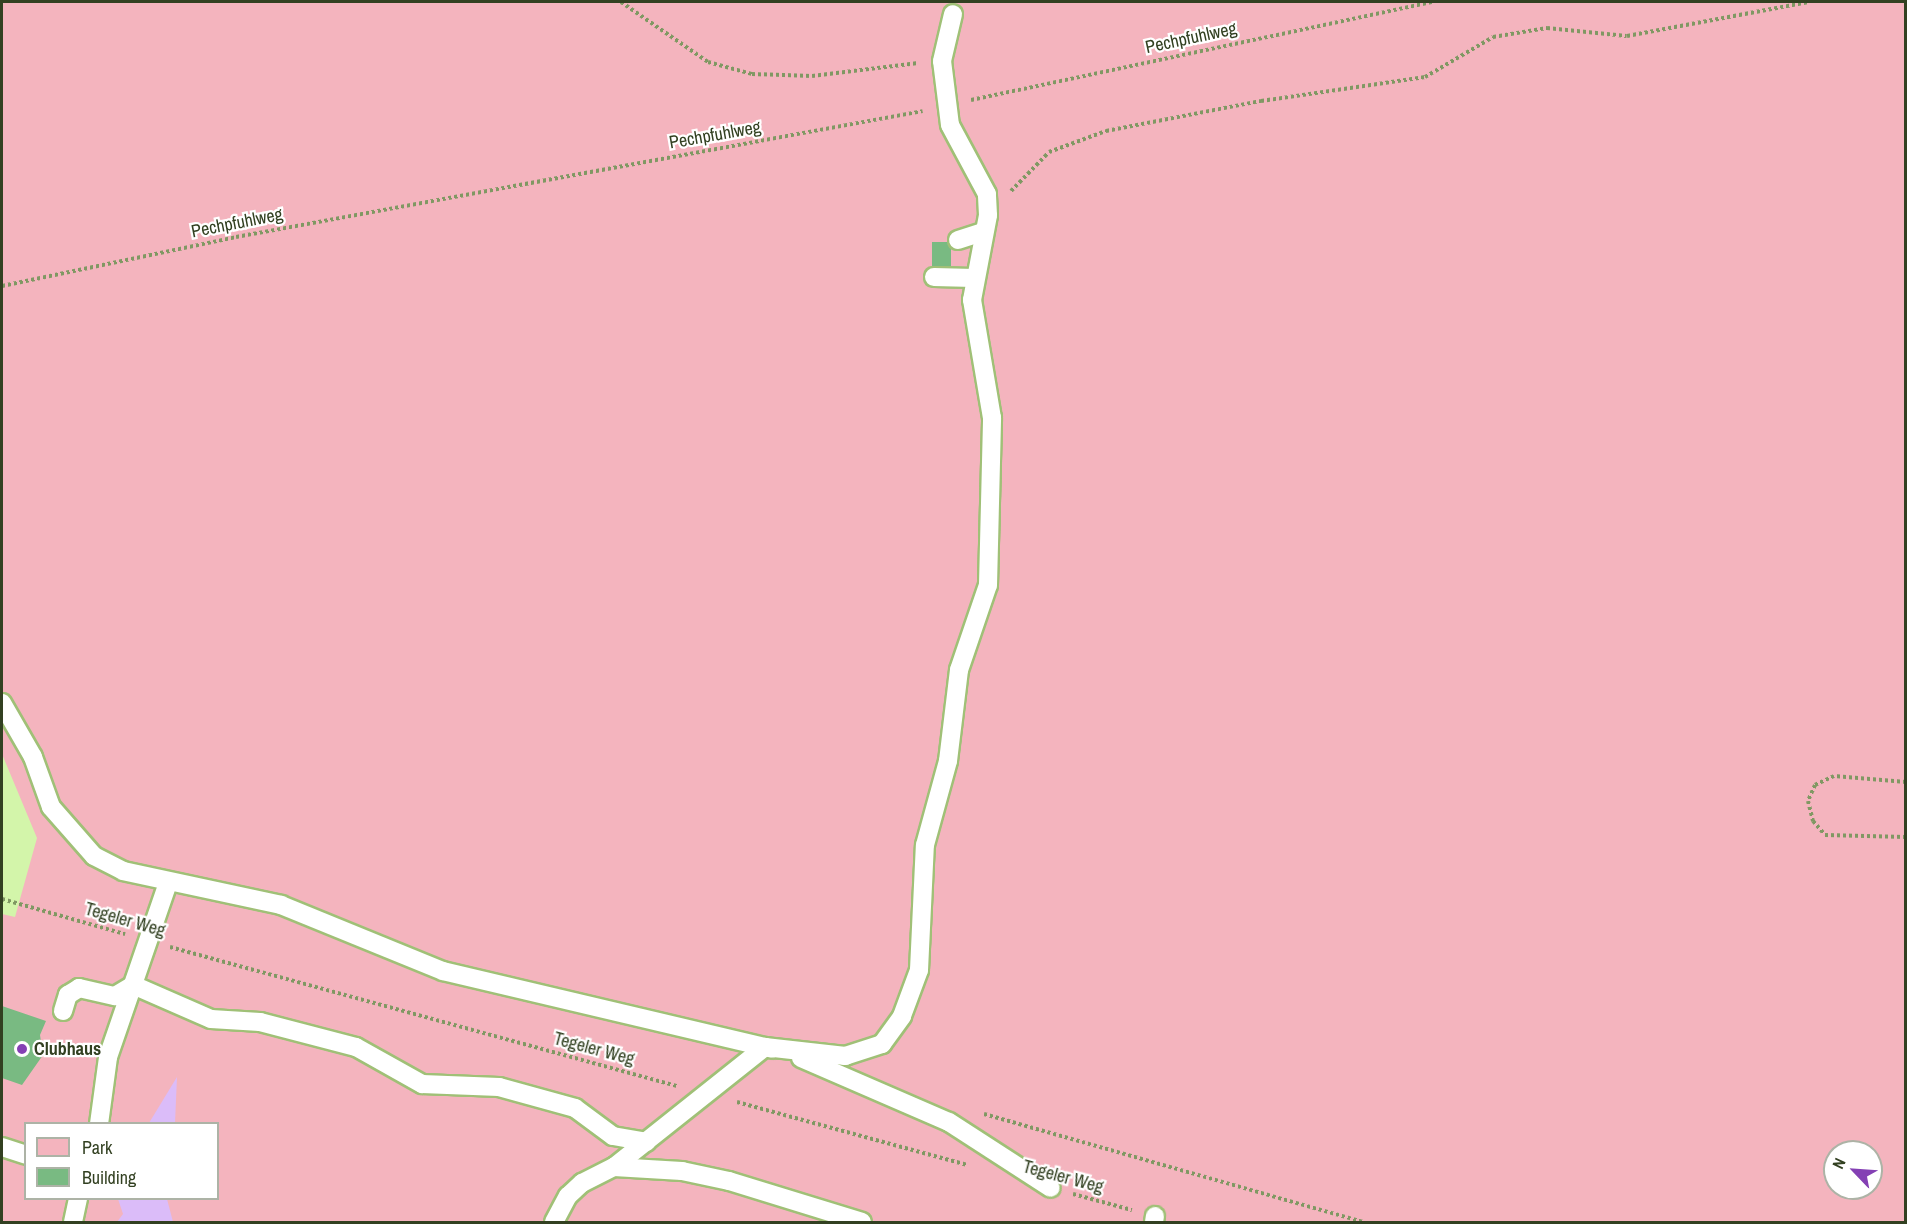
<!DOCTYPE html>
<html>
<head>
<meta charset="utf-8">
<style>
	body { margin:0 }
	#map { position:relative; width:1907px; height:1224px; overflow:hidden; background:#d3f5aa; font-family:"Archivo Narrow",sans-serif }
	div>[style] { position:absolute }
	.green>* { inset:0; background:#f4b4be }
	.water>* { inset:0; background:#dbbcf9 }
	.building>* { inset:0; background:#79ba82; transform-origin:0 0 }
	.path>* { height:4px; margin-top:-2px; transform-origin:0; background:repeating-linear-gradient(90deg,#809863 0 3px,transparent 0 6px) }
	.roads { filter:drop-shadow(2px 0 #a0c077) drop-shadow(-2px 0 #a0c077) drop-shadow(0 2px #a0c077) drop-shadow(0 -2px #a0c077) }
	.service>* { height:18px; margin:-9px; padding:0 9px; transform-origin:9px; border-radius:9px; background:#fff }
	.dots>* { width:16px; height:16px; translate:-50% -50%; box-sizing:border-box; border:3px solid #fff; border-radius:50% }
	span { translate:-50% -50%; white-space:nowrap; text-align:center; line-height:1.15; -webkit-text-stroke:4.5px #fff; paint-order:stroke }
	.street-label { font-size:18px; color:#324021 }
	.poi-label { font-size:18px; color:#324021; font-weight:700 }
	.left { translate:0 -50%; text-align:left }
	.frame { position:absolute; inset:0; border:3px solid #324021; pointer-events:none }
	.legend { position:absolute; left:24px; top:1122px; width:195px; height:78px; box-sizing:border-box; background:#fff; border:2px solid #adb3a6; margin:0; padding:8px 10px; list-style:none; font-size:18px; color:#324021 }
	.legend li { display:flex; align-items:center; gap:12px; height:30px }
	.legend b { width:30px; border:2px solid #adb3a6 }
	.north { position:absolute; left:1823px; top:1140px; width:60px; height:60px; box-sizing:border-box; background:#fff; border:2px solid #adb3a6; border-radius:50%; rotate:295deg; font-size:16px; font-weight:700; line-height:24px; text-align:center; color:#324021 }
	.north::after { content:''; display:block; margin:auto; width:21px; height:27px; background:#8440b4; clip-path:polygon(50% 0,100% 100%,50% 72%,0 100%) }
</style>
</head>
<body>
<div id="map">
	<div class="green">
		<i style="clip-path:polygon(evenodd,2px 2px,1905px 2px,1905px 1222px,2px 1222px,2px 914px,15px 917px,37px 838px,2px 754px,2px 2px,26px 1124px,218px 1124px,218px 1198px,26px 1198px,26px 1124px,2px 2px,1835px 1152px,1871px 1152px,1871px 1188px,1835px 1188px,1835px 1152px)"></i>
	</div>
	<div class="water">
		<i style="clip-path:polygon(177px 1077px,175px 1123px,149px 1123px)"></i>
		<i style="clip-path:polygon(118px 1199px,167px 1199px,173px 1222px,117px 1222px,123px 1214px)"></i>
	</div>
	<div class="building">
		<i style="left:932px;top:242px;width:19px;height:29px"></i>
		<i style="clip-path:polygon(2px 1006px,46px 1021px,40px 1035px,43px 1055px,22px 1085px,2px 1078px)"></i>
	</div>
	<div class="path">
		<i style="left:621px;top:2px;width:106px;rotate:34.6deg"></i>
		<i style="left:708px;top:62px;width:46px;rotate:15.3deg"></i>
		<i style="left:752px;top:74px;width:60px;rotate:1.9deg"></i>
		<i style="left:812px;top:76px;width:107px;rotate:-7deg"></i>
		<i style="left:971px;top:100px;width:472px;rotate:-12deg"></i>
		<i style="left:1011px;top:191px;width:54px;rotate:-45.7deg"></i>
		<i style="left:1049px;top:152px;width:61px;rotate:-20.2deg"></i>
		<i style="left:1106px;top:131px;width:158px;rotate:-11deg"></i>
		<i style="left:1261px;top:101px;width:166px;rotate:-8.3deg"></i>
		<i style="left:1425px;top:77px;width:79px;rotate:-30.5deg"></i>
		<i style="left:1493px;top:37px;width:55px;rotate:-9.5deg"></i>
		<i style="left:1547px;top:28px;width:80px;rotate:5.7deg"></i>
		<i style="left:1627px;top:36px;width:185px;rotate:-10.6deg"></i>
		<i style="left:2px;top:286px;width:239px;rotate:-11.8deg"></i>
		<i style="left:236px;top:237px;width:698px;rotate:-10.39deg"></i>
		<i style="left:1906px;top:782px;width:72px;rotate:-175.2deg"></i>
		<i style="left:1834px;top:776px;width:21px;rotate:155deg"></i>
		<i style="left:1815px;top:785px;width:17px;rotate:114deg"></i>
		<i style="left:1808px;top:801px;width:21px;rotate:76deg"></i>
		<i style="left:1813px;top:821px;width:18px;rotate:49deg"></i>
		<i style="left:1825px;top:835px;width:81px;rotate:1.4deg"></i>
		<i style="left:2px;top:899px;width:128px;rotate:15.9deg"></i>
		<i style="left:170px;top:947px;width:526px;rotate:15.33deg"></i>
		<i style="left:737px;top:1102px;width:238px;rotate:15.3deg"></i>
		<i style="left:984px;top:1114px;width:394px;rotate:15.9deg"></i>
		<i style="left:1073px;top:1194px;width:61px;rotate:15.2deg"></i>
	</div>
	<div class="roads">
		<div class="service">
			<i style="left:958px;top:240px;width:26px;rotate:-18deg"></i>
			<i style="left:934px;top:277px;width:40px;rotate:1.4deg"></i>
			<i style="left:2px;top:703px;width:62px;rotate:60.1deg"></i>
			<i style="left:33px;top:757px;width:53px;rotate:70.2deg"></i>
			<i style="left:51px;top:807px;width:65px;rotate:48.7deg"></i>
			<i style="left:94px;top:856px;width:33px;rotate:27deg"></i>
			<i style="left:123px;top:871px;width:162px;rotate:12.1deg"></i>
			<i style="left:281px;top:905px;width:175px;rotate:22.2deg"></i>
			<i style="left:443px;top:971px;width:338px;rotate:13.3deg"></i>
			<i style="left:63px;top:1011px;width:17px;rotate:-73deg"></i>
			<i style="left:68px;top:995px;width:13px;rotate:-32deg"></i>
			<i style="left:79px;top:988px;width:37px;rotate:13deg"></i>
			<i style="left:115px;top:996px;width:21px;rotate:-31deg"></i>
			<i style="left:133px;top:985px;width:85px;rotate:23.6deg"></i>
			<i style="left:211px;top:1019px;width:49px;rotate:3.5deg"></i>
			<i style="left:260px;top:1022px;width:99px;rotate:14.6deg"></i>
			<i style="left:356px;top:1047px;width:76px;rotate:29.3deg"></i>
			<i style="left:422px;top:1084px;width:77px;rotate:2.2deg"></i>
			<i style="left:499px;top:1087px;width:79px;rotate:15.4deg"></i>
			<i style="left:575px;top:1108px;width:47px;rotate:36.4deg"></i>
			<i style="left:613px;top:1136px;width:34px;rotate:10deg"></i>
			<i style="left:801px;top:1058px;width:161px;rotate:23.4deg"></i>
			<i style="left:949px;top:1122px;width:121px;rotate:32.9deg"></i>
			<i style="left:99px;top:1124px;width:68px;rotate:-82.3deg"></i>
			<i style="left:108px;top:1057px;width:184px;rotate:-71deg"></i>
			<i style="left:2px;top:1147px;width:25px;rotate:18deg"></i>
			<i style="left:614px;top:1167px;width:193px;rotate:-38.5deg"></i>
			<i style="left:765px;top:1047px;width:81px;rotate:6.4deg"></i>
			<i style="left:845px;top:1056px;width:39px;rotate:-18deg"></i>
			<i style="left:882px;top:1044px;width:34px;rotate:-54deg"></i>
			<i style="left:902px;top:1016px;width:49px;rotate:-69.7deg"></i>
			<i style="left:919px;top:970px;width:125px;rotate:-87.3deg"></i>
			<i style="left:925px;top:845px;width:87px;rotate:-74.7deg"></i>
			<i style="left:948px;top:761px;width:92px;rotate:-83.1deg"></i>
			<i style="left:959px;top:670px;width:90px;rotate:-71.2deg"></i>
			<i style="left:988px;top:585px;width:167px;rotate:-88.6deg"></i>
			<i style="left:992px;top:418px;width:120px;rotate:-99.6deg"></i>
			<i style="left:972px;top:300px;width:86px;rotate:-79.3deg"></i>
			<i style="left:988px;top:215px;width:21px;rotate:-93deg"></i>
			<i style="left:987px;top:194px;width:78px;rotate:-118.2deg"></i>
			<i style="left:950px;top:125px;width:64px;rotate:-97.1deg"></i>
			<i style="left:942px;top:61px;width:48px;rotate:-76.8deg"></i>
			<i style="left:73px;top:1222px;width:25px;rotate:-78deg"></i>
			<i style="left:554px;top:1222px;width:30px;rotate:-62deg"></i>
			<i style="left:568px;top:1196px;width:19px;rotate:-43deg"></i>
			<i style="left:582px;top:1183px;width:36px;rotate:-27deg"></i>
			<i style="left:614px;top:1167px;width:68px;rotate:3.4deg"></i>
			<i style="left:682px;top:1171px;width:48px;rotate:12deg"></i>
			<i style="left:729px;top:1181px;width:139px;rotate:17.1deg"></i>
			<i style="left:1154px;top:1222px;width:6px;rotate:-81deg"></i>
		</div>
	</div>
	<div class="dots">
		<i style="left:22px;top:1049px;background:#8440b4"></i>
	</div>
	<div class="street-label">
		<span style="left:1191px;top:38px;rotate:-12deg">Pechpfuhlweg</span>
		<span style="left:715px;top:135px;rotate:-10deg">Pechpfuhlweg</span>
		<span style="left:237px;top:223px;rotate:-11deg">Pechpfuhlweg</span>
		<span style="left:125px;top:920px;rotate:16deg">Tegeler Weg</span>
		<span style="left:594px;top:1049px;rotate:15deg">Tegeler Weg</span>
		<span style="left:1063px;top:1177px;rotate:15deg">Tegeler Weg</span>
	</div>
	<div class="poi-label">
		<span class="left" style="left:34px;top:1049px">Clubhaus</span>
	</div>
	<div class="frame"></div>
	<ul class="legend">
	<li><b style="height:16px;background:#f4b4be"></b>Park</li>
	<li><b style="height:16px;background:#79ba82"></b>Building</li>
	</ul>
	<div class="north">N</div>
</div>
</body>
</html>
